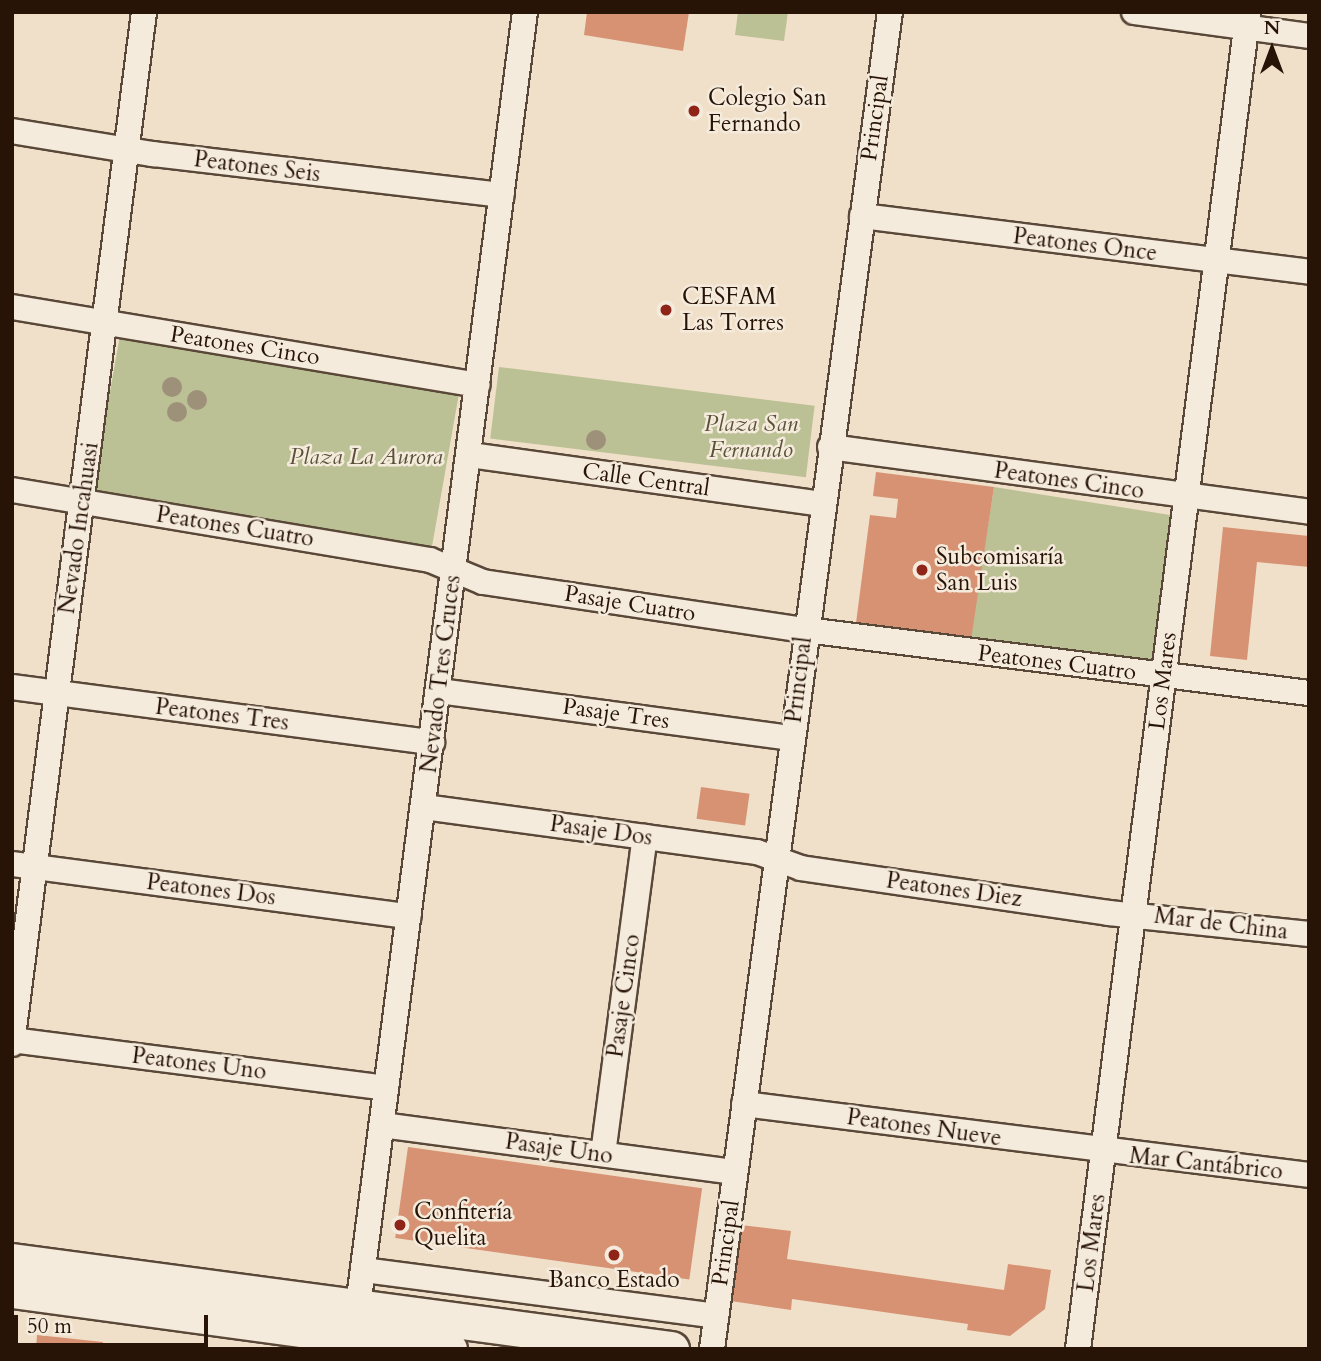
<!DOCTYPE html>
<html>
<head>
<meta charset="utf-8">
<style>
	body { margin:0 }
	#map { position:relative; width:1321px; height:1361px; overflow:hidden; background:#f0e0c9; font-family:Cardo,serif }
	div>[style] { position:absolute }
	.green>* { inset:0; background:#bcc195; transform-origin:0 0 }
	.building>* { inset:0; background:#d69273; transform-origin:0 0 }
	.roads { filter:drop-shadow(2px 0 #594738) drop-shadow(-2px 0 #594738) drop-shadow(0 2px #594738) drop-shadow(0 -2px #594738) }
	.street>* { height:24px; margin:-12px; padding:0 12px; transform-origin:12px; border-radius:12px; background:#f5ebdc }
	.secondary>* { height:35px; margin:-17.5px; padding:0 17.5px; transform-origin:17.5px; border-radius:17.5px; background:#f5ebdc }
	.trees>* { width:20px; height:20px; margin:-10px; border-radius:50%; background:#9e917a }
	.dots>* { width:19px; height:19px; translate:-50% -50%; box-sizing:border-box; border:4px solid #f5ebdc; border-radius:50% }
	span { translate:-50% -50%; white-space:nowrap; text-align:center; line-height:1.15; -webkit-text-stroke:5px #f5ebdc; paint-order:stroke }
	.poi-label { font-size:23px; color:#271407 }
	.left { translate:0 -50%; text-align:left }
	.street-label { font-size:23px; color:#271407 }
	.park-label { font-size:23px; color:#5b5139; font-style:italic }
	.frame { position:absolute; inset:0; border:14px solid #271407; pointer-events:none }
	.north { position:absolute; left:1237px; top:14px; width:70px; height:70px; -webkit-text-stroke:5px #f5ebdc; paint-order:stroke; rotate:0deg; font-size:19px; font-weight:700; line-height:28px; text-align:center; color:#271407 }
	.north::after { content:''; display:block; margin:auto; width:24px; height:32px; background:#271407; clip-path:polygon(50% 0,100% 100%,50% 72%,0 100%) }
	.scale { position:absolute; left:14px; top:1315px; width:194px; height:32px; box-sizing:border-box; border:4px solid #271407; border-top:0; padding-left:9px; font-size:21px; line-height:24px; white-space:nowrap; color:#271407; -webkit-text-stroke:5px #f5ebdc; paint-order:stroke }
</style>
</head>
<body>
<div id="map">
	<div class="green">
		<i style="clip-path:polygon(738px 12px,788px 12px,784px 41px,735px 35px)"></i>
		<i style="left:120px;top:335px;width:344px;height:157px;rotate:10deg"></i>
		<i style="left:499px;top:367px;width:318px;height:72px;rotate:7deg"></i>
		<i style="left:994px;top:487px;width:183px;height:155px;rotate:9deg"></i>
	</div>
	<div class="building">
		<i style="clip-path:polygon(587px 12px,689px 12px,683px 51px,584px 35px)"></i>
		<i style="clip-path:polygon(876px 472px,994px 487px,971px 640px,856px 623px,870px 515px,896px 518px,898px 499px,873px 496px)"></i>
		<i style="clip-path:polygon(1223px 527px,1309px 536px,1309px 567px,1257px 562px,1247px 660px,1210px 656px)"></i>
		<i style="left:701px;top:787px;width:49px;height:32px;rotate:8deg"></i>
		<i style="left:408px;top:1147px;width:297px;height:92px;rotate:8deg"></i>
		<i style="clip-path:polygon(741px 1225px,791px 1231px,787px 1259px,1004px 1290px,1008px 1264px,1051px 1270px,1045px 1309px,1010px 1336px,967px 1330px,968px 1324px,792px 1299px,791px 1310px,731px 1301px)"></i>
		<i style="clip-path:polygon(37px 1335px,103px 1342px,102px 1349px,36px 1349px)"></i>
	</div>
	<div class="roads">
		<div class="street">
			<i style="left:1134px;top:12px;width:177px;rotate:7.8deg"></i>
			<i style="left:12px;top:131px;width:143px;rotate:9.3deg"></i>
			<i style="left:153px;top:154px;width:351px;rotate:6.7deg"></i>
			<i style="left:862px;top:216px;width:450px;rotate:7.1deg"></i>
			<i style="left:12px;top:307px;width:472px;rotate:9.5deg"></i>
			<i style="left:830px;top:447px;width:483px;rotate:7.7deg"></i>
			<i style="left:470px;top:455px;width:355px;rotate:7.9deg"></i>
			<i style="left:12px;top:490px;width:424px;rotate:9.5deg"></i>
			<i style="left:430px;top:560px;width:57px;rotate:22.5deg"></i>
			<i style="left:483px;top:582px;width:327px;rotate:8.5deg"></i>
			<i style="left:806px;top:630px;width:507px;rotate:7.14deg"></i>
			<i style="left:12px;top:687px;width:424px;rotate:7.5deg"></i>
			<i style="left:439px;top:691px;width:356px;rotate:7.6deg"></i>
			<i style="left:424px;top:807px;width:336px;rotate:7.7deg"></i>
			<i style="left:757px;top:852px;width:47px;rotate:20deg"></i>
			<i style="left:801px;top:868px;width:311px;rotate:8.3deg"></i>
			<i style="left:1109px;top:913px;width:201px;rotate:6deg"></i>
			<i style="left:12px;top:864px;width:400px;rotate:7.5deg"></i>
			<i style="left:12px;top:1040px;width:377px;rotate:7.3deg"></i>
			<i style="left:12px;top:1044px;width:1040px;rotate:-82.71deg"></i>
			<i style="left:744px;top:1104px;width:569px;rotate:7.16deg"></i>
			<i style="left:382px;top:1125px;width:356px;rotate:7.6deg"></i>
			<i style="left:603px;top:1154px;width:320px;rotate:-82.5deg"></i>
			<i style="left:363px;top:1270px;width:356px;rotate:7.4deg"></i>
			<i style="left:356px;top:1322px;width:1321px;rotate:-82.65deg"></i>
			<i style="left:712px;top:1349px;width:1349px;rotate:-82.42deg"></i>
			<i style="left:1078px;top:1349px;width:1348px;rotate:-82.75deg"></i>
		</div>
		<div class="secondary">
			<i style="left:12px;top:1261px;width:665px;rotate:7.61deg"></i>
			<i style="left:12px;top:1290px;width:441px;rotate:7.7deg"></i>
		</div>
	</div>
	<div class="trees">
		<i style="left:172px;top:387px"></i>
		<i style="left:197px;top:400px"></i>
		<i style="left:177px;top:412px"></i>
		<i style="left:596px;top:440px"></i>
	</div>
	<div class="dots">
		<i style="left:694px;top:111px;background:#8f2418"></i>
		<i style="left:666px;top:310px;background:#8f2418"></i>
		<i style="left:922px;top:570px;background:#8f2418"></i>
		<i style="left:400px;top:1225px;background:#8f2418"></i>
		<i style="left:614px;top:1255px;background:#8f2418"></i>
	</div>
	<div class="poi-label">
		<span class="left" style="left:708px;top:111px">Colegio San<br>Fernando</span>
		<span class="left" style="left:682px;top:310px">CESFAM<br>Las Torres</span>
		<span class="left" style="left:936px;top:570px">Subcomisaría<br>San Luis</span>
		<span class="left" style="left:414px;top:1225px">Confitería<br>Quelita</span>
		<span style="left:614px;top:1280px">Banco Estado</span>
	</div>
	<div class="street-label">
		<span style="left:875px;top:118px;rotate:-82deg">Principal</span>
		<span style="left:257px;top:167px;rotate:7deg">Peatones Seis</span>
		<span style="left:1085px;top:245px;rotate:7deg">Peatones Once</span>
		<span style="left:245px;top:346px;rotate:9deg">Peatones Cinco</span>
		<span style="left:646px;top:480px;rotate:8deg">Calle Central</span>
		<span style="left:1069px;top:481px;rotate:8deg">Peatones Cinco</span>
		<span style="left:235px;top:527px;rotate:9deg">Peatones Cuatro</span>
		<span style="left:79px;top:528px;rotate:-82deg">Nevado Incahuasi</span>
		<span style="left:630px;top:604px;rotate:9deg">Pasaje Cuatro</span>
		<span style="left:1057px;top:663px;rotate:7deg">Peatones Cuatro</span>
		<span style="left:441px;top:674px;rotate:-83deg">Nevado Tres Cruces</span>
		<span style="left:799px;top:680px;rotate:-83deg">Principal</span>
		<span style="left:1163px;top:681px;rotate:-83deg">Los Mares</span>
		<span style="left:616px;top:714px;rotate:8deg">Pasaje Tres</span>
		<span style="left:222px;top:715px;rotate:7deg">Peatones Tres</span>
		<span style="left:601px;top:831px;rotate:8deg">Pasaje Dos</span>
		<span style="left:211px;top:890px;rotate:7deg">Peatones Dos</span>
		<span style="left:954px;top:890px;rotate:8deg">Peatones Diez</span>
		<span style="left:1221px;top:924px;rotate:7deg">Mar de China</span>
		<span style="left:624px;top:996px;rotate:-82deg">Pasaje Cinco</span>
		<span style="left:199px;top:1064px;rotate:7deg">Peatones Uno</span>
		<span style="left:924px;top:1128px;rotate:8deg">Peatones Nueve</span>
		<span style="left:559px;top:1149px;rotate:8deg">Pasaje Uno</span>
		<span style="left:1206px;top:1164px;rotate:6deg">Mar Cantábrico</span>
		<span style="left:726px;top:1243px;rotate:-82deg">Principal</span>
		<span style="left:1092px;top:1243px;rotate:-83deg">Los Mares</span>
	</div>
	<div class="park-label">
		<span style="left:751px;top:437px">Plaza San<br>Fernando</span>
		<span style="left:366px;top:457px">Plaza La Aurora</span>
	</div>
	<div class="frame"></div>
	<div class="north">N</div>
	<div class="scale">50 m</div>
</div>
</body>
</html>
